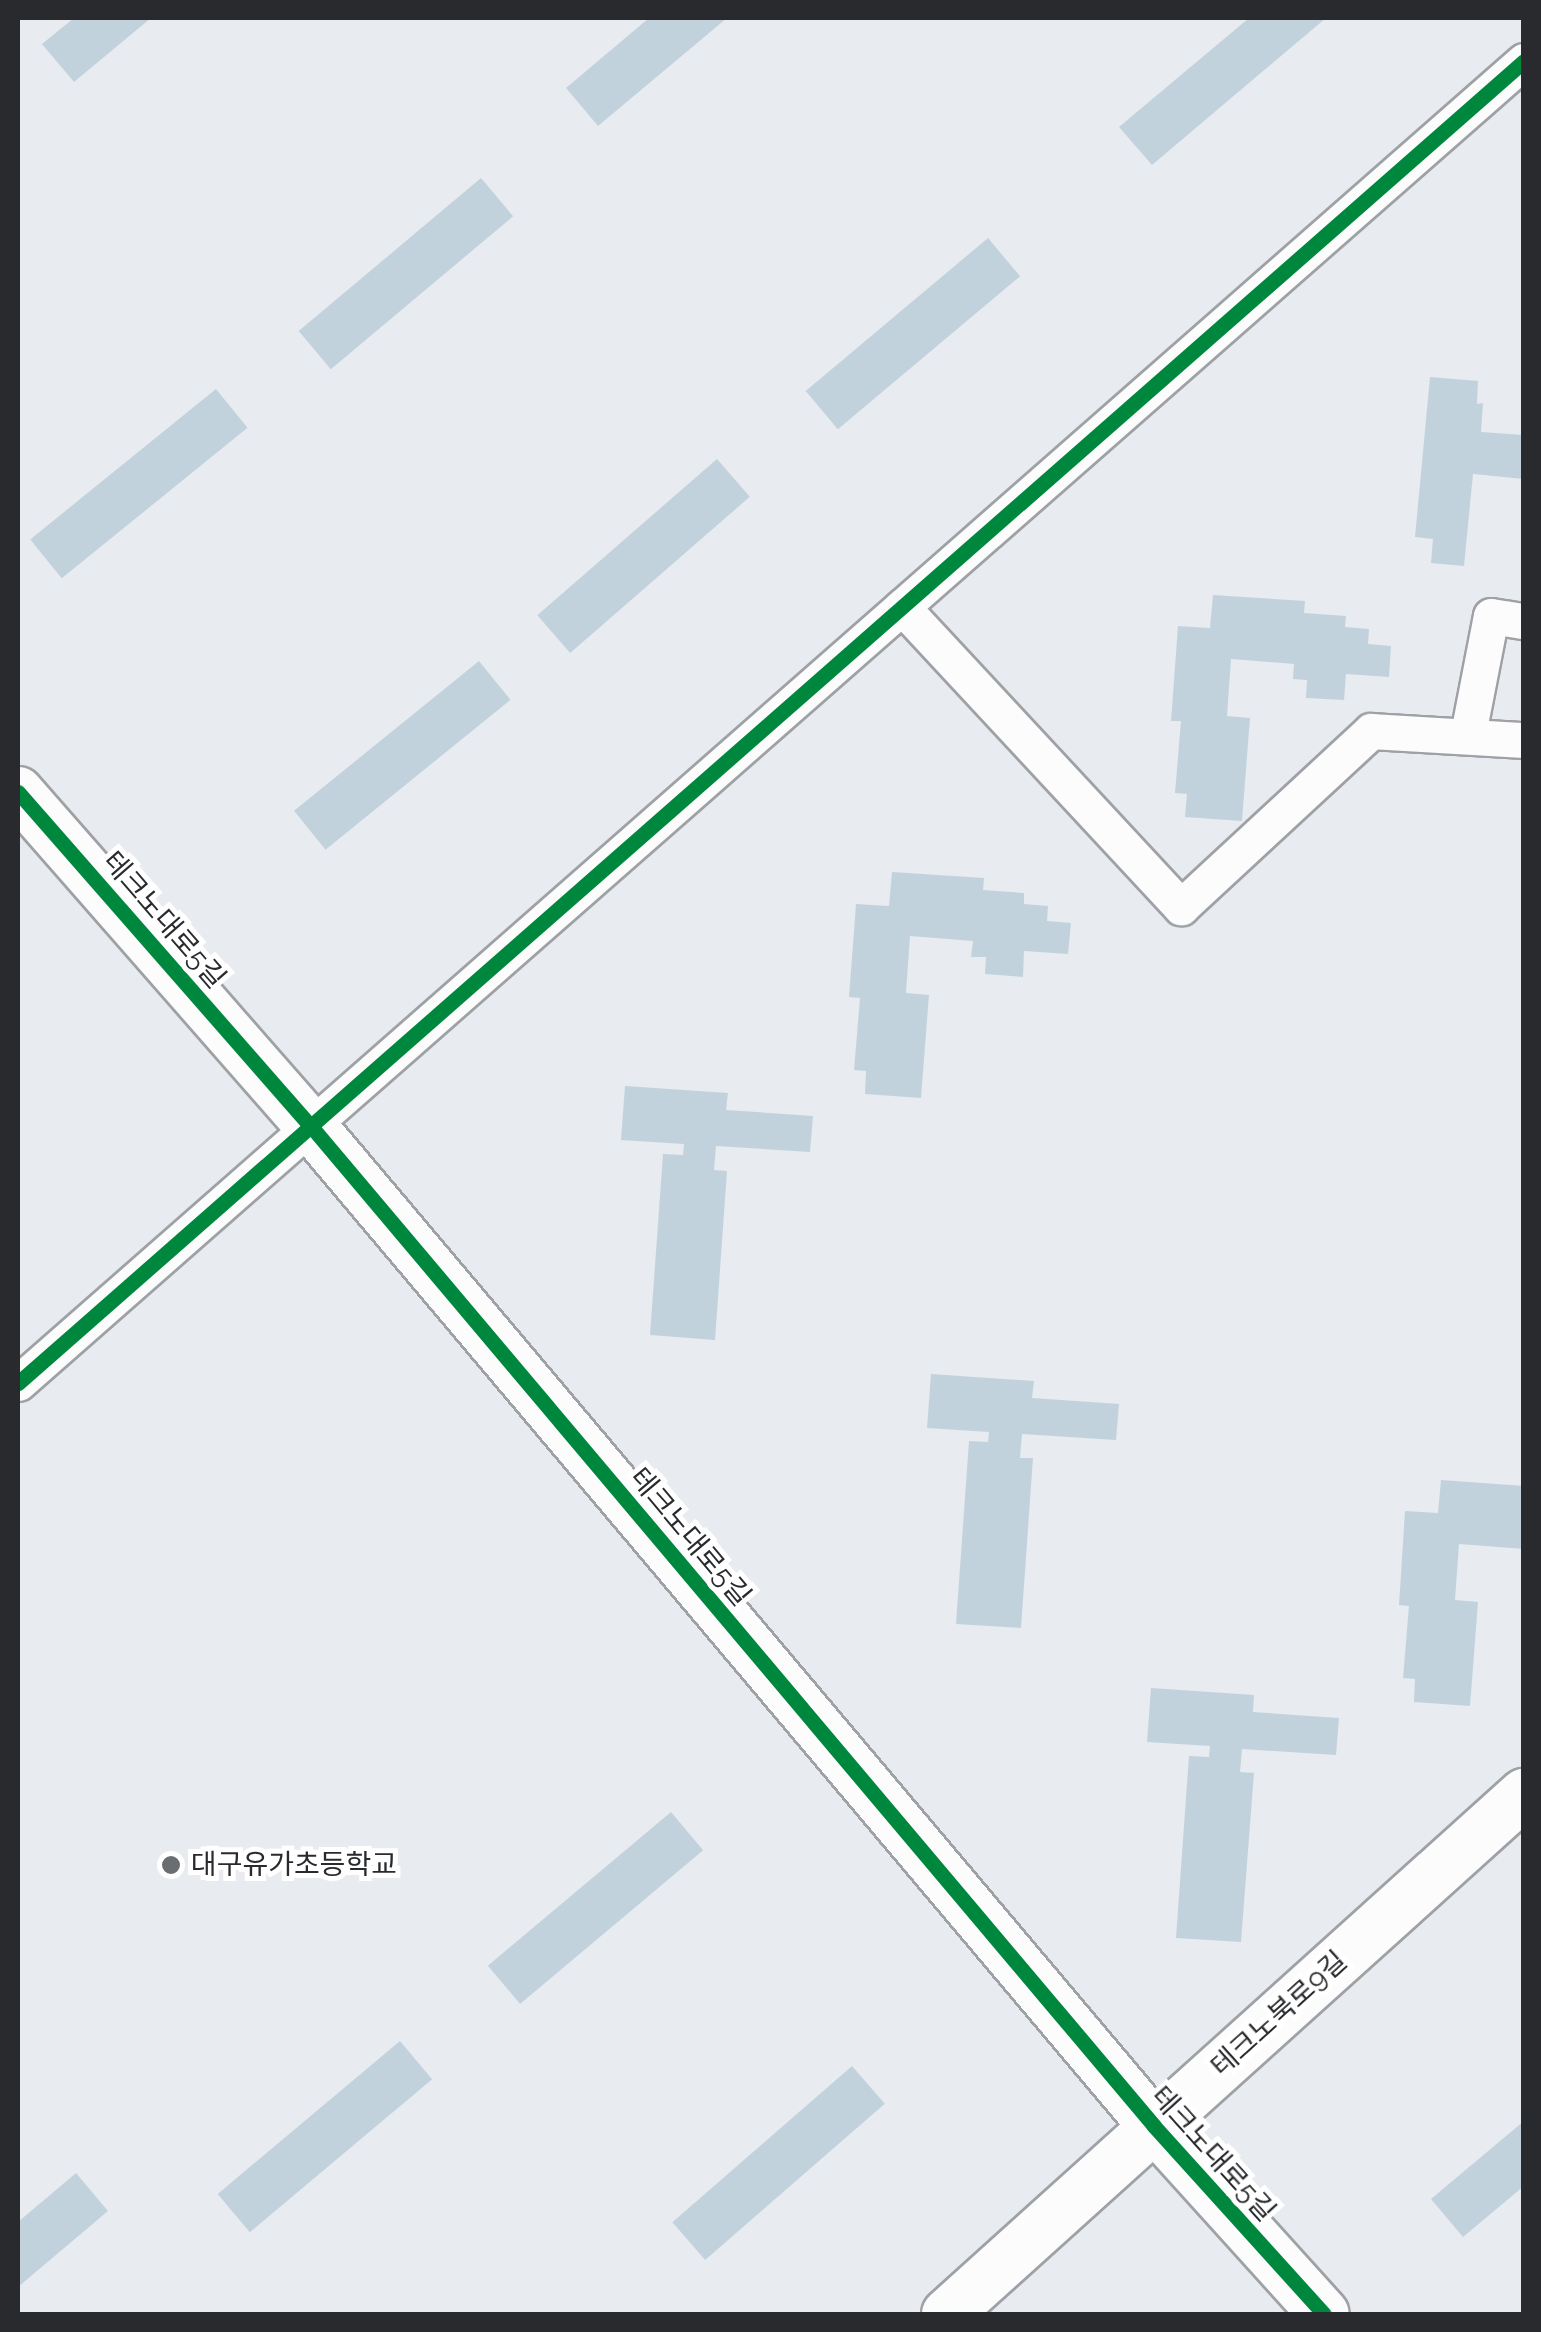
<!DOCTYPE html>
<html>
<head>
<meta charset="utf-8">
<style>
	body { margin:0 }
	#map { position:relative; width:1541px; height:2332px; overflow:hidden; background:#e8ebf0; font-family:Raleway,"Noto Sans KR",sans-serif }
	div>[style] { position:absolute }
	.building>* { inset:0; background:#c2d2dd; transform-origin:0 0 }
	.roads { filter:drop-shadow(2px 0 #9ea1a5) drop-shadow(-2px 0 #9ea1a5) drop-shadow(0 2px #9ea1a5) drop-shadow(0 -2px #9ea1a5) }
	.street>* { height:35px; margin:-17.5px; padding:0 17.5px; transform-origin:17.5px; border-radius:17.5px; background:#fcfcfd }
	.secondary>* { height:50px; margin:-25px; padding:0 25px; transform-origin:25px; border-radius:25px; background:#fcfcfd }
	.cycleway>* { height:15px; margin:-7.5px; padding:0 7.5px; transform-origin:7.5px; border-radius:7.5px; background:#00873e }
	.dots>* { width:28px; height:28px; translate:-50% -50%; box-sizing:border-box; border:5px solid #fff; border-radius:50% }
	span { translate:-50% -50%; white-space:nowrap; text-align:center; line-height:1.15; -webkit-text-stroke:10px #fff; paint-order:stroke }
	.street-label { font-size:28px; color:#282a2d }
	.poi-label { font-size:28px; color:#282a2d }
	.left { translate:0 -50%; text-align:left }
	.frame { position:absolute; inset:0; border:20px solid #282a2d; pointer-events:none }
</style>
</head>
<body>
<div id="map">
	<div class="building">
		<i style="clip-path:polygon(74px 18px,151px 18px,74px 82px,42px 44px)"></i>
		<i style="clip-path:polygon(649px 18px,727px 18px,598px 126px,566px 88px)"></i>
		<i style="clip-path:polygon(1249px 18px,1326px 18px,1152px 165px,1119px 127px)"></i>
		<i style="left:481px;top:178px;width:50px;height:238px;rotate:50deg"></i>
		<i style="left:988px;top:238px;width:50px;height:238px;rotate:50deg"></i>
		<i style="clip-path:polygon(1430px 377px,1478px 381px,1477px 404px,1483px 403px,1481px 432px,1524px 435px,1524px 479px,1473px 474px,1464px 566px,1431px 563px,1433px 539px,1415px 537px)"></i>
		<i style="left:216px;top:389px;width:50px;height:239px;rotate:51deg"></i>
		<i style="left:717px;top:459px;width:50px;height:238px;rotate:49deg"></i>
		<i style="clip-path:polygon(1213px 595px,1305px 601px,1304px 613px,1346px 616px,1345px 627px,1369px 629px,1368px 644px,1391px 646px,1389px 677px,1346px 674px,1344px 700px,1306px 698px,1307px 680px,1293px 679px,1294px 664px,1231px 659px,1227px 716px,1250px 718px,1242px 821px,1185px 817px,1187px 794px,1175px 793px,1181px 721px,1171px 721px,1178px 626px,1210px 628px)"></i>
		<i style="left:479px;top:661px;width:50px;height:238px;rotate:51deg"></i>
		<i style="clip-path:polygon(892px 872px,984px 878px,983px 890px,1024px 893px,1024px 904px,1048px 906px,1047px 921px,1071px 923px,1068px 954px,1024px 951px,1023px 977px,985px 974px,986px 957px,971px 957px,973px 941px,910px 936px,906px 993px,929px 995px,921px 1098px,865px 1094px,866px 1071px,854px 1070px,860px 998px,849px 997px,856px 904px,889px 906px)"></i>
		<i style="clip-path:polygon(625px 1086px,728px 1093px,726px 1110px,813px 1116px,810px 1152px,716px 1146px,714px 1170px,727px 1171px,715px 1340px,650px 1335px,663px 1154px,683px 1155px,684px 1144px,621px 1140px)"></i>
		<i style="clip-path:polygon(931px 1374px,1034px 1381px,1032px 1398px,1119px 1404px,1116px 1440px,1022px 1434px,1020px 1458px,1033px 1458px,1021px 1628px,956px 1624px,969px 1441px,988px 1442px,989px 1432px,927px 1428px)"></i>
		<i style="clip-path:polygon(1441px 1480px,1524px 1486px,1524px 1549px,1459px 1544px,1455px 1600px,1478px 1602px,1470px 1706px,1414px 1702px,1415px 1679px,1403px 1678px,1409px 1606px,1399px 1605px,1405px 1511px,1438px 1513px)"></i>
		<i style="clip-path:polygon(1151px 1688px,1254px 1695px,1253px 1712px,1339px 1718px,1336px 1755px,1242px 1749px,1240px 1772px,1254px 1773px,1241px 1942px,1176px 1938px,1189px 1756px,1209px 1757px,1210px 1746px,1147px 1742px)"></i>
		<i style="left:671px;top:1812px;width:50px;height:239px;rotate:50deg"></i>
		<i style="left:400px;top:2041px;width:50px;height:238px;rotate:50deg"></i>
		<i style="left:852px;top:2066px;width:50px;height:238px;rotate:49deg"></i>
		<i style="clip-path:polygon(1524px 2121px,1524px 2186px,1463px 2237px,1431px 2199px)"></i>
		<i style="clip-path:polygon(76px 2173px,108px 2211px,18px 2287px,18px 2222px)"></i>
	</div>
	<div class="roads">
		<div class="street">
			<i style="left:902px;top:607px;width:410px;rotate:47.1deg"></i>
			<i style="left:1181px;top:907px;width:259px;rotate:-42.8deg"></i>
			<i style="left:1371px;top:731px;width:153px;rotate:3.4deg"></i>
			<i style="left:1468px;top:734px;width:120px;rotate:-79deg"></i>
			<i style="left:1491px;top:616px;width:33px;rotate:9deg"></i>
			<i style="left:18px;top:1383px;width:2004px;rotate:-41.28deg"></i>
		</div>
		<div class="secondary">
			<i style="left:18px;top:792px;width:443px;rotate:48.8deg"></i>
			<i style="left:310px;top:1125px;width:1309px;rotate:49.86deg"></i>
			<i style="left:1154px;top:2126px;width:253px;rotate:47.9deg"></i>
			<i style="left:947px;top:2314px;width:777px;rotate:-42.03deg"></i>
		</div>
	</div>
	<div class="cycleway">
		<i style="left:18px;top:792px;width:443px;rotate:48.8deg"></i>
		<i style="left:310px;top:1125px;width:1309px;rotate:49.86deg"></i>
		<i style="left:1154px;top:2126px;width:253px;rotate:47.9deg"></i>
		<i style="left:18px;top:1383px;width:2004px;rotate:-41.28deg"></i>
	</div>
	<div class="dots">
		<i style="left:171px;top:1865px;background:#6b6e71"></i>
	</div>
	<div class="street-label">
		<span style="left:164px;top:920px;rotate:49deg">테크노대로5길</span>
		<span style="left:690px;top:1537px;rotate:50deg">테크노대로5길</span>
		<span style="left:1279px;top:2014px;rotate:-42deg">테크노북로9길</span>
		<span style="left:1213px;top:2154px;rotate:48deg">테크노대로5길</span>
	</div>
	<div class="poi-label">
		<span class="left" style="left:191px;top:1865px">대구유가초등학교</span>
	</div>
	<div class="frame"></div>
</div>
</body>
</html>
